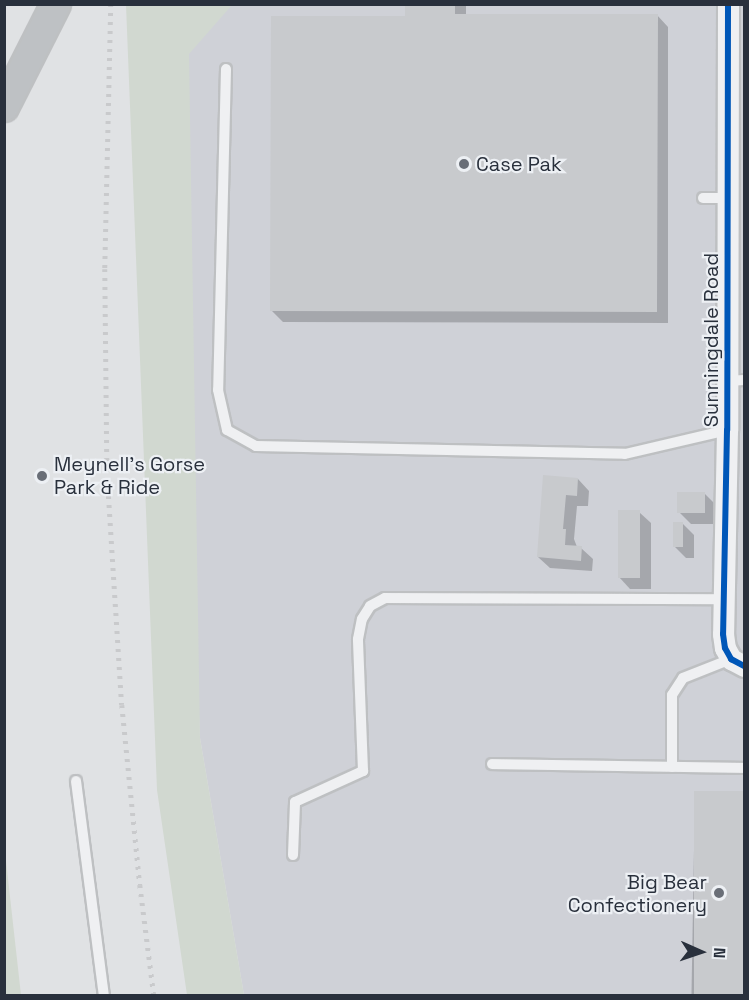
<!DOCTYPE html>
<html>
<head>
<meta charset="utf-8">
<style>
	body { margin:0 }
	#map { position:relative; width:749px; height:1000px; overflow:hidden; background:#e0e2e4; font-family:"Space Grotesk",sans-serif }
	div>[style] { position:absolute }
	.built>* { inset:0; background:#cfd1d7 }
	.green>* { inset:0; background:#d1d8d0 }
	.shadow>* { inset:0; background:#0003; transform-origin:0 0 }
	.building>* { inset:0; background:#c8cacd; transform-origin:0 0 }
	.roads { filter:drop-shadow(2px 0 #bec0c2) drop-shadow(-2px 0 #bec0c2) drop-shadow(0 2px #bec0c2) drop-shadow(0 -2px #bec0c2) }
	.service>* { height:10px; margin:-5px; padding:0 5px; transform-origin:5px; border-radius:5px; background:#eff0f2 }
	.minor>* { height:21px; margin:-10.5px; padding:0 10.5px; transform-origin:10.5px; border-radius:10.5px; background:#eff0f2 }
	.secondary>* { height:28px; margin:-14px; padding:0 14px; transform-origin:14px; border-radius:14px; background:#bec1c4 }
	.rail>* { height:4.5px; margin-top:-2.25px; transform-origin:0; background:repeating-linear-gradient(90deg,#c9cacc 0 3px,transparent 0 9px) }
	.cycleway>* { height:6px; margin:-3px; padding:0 3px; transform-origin:3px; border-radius:3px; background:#0057b8 }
	.dots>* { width:16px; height:16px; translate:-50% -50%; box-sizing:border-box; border:3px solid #edf0f4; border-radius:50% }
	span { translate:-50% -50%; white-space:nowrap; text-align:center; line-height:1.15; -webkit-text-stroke:4.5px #edf0f4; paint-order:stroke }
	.poi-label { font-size:20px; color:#29303c }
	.left { translate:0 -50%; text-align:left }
	.right { translate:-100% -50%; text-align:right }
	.street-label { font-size:20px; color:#29303c }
	.frame { position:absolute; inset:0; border:6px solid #29303c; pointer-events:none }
	.north { position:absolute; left:671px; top:922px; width:60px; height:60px; -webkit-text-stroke:4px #edf0f4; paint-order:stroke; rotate:93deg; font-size:16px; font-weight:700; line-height:24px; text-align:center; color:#29303c }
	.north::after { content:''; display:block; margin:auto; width:21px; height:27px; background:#29303c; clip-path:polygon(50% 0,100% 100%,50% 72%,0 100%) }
</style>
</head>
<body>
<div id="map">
	<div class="built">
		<i style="clip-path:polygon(167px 5px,744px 5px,744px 995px,244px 995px,200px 738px)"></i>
	</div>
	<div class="green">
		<i style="clip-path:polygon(126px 5px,232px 5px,189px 54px,200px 738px,244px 995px,187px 995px,157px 790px)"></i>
		<i style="clip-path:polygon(4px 852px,5px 852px,21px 995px,5px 995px)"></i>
	</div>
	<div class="shadow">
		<i style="clip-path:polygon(406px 4px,466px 4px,466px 15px,657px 15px,668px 27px,668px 323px,283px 322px,272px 311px,406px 17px)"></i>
		<i style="clip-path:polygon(544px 477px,578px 479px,589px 491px,588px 506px,577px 506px,574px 539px,577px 547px,581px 548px,593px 559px,592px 571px,550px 568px,538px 557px)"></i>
		<i style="clip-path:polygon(705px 494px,716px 505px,716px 524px,691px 524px,679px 512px)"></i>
		<i style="clip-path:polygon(639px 512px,651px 523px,651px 589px,630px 589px,619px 577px)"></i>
		<i style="clip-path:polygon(682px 523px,694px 535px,694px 558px,686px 558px,675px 547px)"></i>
		<i style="left:695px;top:792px;width:49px;height:204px;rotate:1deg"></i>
	</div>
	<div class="building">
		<i style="clip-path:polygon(405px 4px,455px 4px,455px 14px,658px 14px,657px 312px,270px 311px,271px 16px,405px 16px)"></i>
		<i style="clip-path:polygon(543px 475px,578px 478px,577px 496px,566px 495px,563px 529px,566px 529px,565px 545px,582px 546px,581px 561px,537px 557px)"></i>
		<i style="left:677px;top:492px;width:28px;height:21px"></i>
		<i style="left:618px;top:510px;width:22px;height:68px"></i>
		<i style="left:673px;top:522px;width:10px;height:25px"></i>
		<i style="left:694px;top:791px;width:50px;height:205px"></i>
	</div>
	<div class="roads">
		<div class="service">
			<i style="left:226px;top:69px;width:321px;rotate:91.4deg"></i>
			<i style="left:218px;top:390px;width:41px;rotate:77.3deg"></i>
			<i style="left:227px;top:430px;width:33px;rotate:29deg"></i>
			<i style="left:256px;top:446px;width:369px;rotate:1.2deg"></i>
			<i style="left:625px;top:454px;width:105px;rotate:-13.2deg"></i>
			<i style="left:703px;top:198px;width:25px"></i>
			<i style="left:727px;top:381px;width:17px;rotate:-3deg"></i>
			<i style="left:492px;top:764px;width:252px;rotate:0.9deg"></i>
			<i style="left:672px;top:767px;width:72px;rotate:-90deg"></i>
			<i style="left:672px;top:695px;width:20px;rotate:-57deg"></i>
			<i style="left:683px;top:678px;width:52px;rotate:-21.6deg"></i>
			<i style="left:76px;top:781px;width:217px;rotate:82.6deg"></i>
			<i style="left:293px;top:855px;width:53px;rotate:-87.8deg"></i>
			<i style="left:295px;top:802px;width:75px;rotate:-24.5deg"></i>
			<i style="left:363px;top:771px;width:132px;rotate:-92.2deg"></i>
			<i style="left:358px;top:639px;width:20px;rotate:-79deg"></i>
			<i style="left:362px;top:619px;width:15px;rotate:-58deg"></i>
			<i style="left:370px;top:606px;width:17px;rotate:-28deg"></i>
			<i style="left:385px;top:598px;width:338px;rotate:0.2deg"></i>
		</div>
		<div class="minor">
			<i style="left:728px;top:4px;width:426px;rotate:90.1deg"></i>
			<i style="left:727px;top:430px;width:204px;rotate:91.1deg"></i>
			<i style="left:723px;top:634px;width:14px;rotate:82deg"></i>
			<i style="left:725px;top:648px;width:13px;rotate:61deg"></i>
			<i style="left:731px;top:659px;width:15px;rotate:28deg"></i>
		</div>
		<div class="secondary">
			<i style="left:4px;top:107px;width:115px;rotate:-63.2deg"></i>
		</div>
	</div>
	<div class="rail">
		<i style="left:111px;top:4px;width:265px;rotate:91.3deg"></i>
		<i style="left:105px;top:269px;width:200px;rotate:89.4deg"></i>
		<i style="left:107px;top:469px;width:236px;rotate:86.4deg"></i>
		<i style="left:122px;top:705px;width:181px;rotate:84.3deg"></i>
		<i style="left:140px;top:885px;width:112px;rotate:82.8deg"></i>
	</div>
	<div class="cycleway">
		<i style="left:728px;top:4px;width:426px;rotate:90.1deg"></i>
		<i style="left:727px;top:430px;width:204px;rotate:91.1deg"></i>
		<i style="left:723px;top:634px;width:14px;rotate:82deg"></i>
		<i style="left:725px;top:648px;width:13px;rotate:61deg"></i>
		<i style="left:731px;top:659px;width:15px;rotate:28deg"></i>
	</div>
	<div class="dots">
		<i style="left:464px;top:164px;background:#696e77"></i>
		<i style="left:42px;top:476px;background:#696e77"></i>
		<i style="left:719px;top:893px;background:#696e77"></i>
	</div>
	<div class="poi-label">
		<span class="left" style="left:476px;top:164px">Case Pak</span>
		<span class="left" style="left:54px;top:476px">Meynell's Gorse<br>Park &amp; Ride</span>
		<span class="right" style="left:707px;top:894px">Big Bear<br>Confectionery</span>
	</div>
	<div class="street-label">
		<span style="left:711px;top:340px;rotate:-90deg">Sunningdale Road</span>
	</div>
	<div class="frame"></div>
	<div class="north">N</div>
</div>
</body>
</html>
